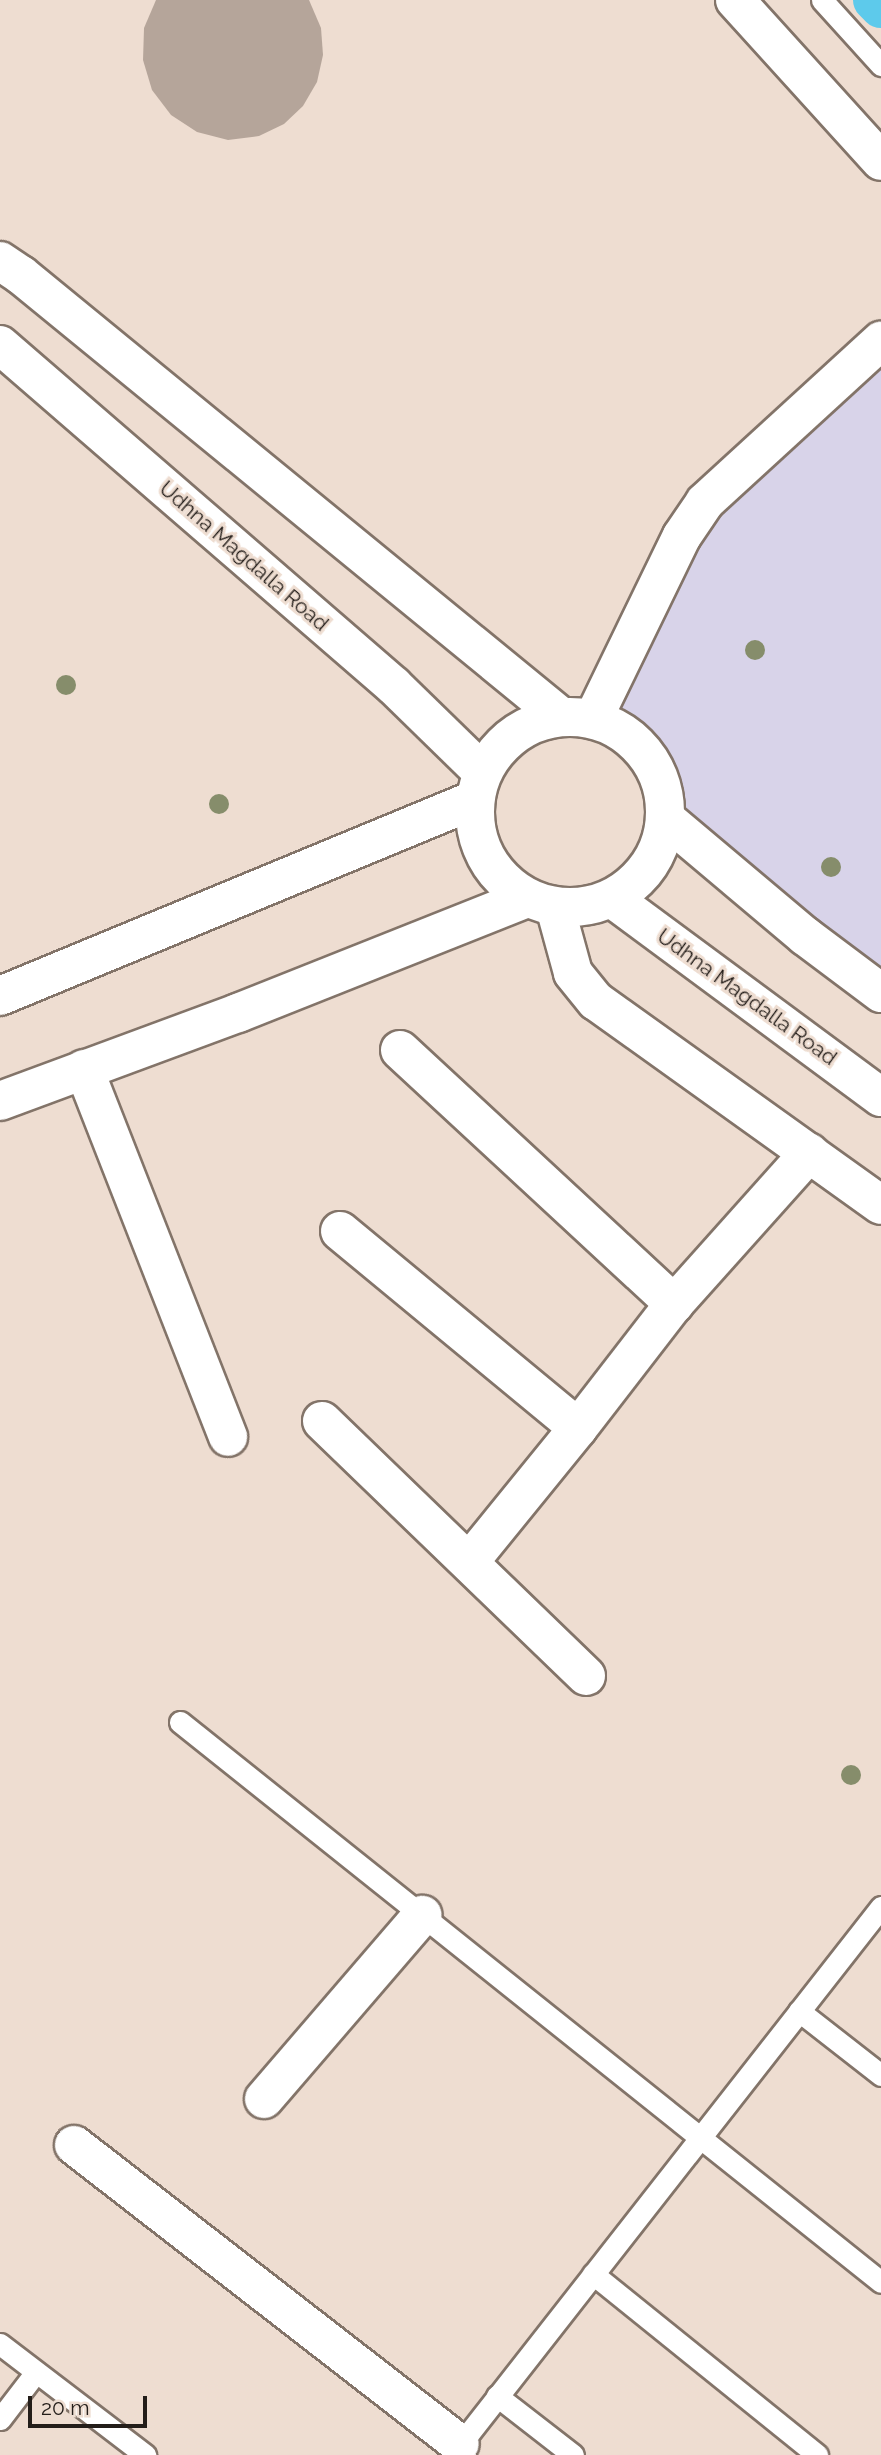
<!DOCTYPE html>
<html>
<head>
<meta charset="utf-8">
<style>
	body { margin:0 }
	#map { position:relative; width:881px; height:2455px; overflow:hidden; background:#eeddd1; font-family:Raleway,sans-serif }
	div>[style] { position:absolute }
	.industrial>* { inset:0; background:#d8d3e9 }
	.canal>* { height:42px; margin:-21px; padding:0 21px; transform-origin:21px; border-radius:21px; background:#5dcaeb }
	.building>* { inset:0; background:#b5a59a }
	.roads { filter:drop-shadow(2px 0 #837469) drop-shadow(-2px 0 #837469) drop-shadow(0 2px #837469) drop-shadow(0 -2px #837469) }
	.service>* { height:21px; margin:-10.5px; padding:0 10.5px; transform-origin:10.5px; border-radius:10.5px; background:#fff }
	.minor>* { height:38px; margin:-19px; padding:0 19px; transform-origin:19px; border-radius:19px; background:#fff }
	.tertiary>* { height:38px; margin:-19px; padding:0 19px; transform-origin:19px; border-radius:19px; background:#fff }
	.secondary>* { height:38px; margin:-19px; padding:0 19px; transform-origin:19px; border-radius:19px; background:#fff }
	.secondary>.ring { margin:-19px; padding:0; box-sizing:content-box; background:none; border:38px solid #fff; border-radius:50% }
	.trees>* { width:20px; height:20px; margin:-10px; border-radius:50%; background:#868d6b }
	span { translate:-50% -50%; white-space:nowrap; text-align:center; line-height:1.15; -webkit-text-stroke:6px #eeddd1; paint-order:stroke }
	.street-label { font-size:21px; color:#231d19 }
	.scale { position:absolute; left:28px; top:2396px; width:119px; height:32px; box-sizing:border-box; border:4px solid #231d19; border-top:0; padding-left:9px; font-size:21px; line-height:24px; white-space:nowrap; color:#231d19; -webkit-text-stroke:5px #eeddd1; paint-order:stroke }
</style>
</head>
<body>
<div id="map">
	<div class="industrial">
		<i style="clip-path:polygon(881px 355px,881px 978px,673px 819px,668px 788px,654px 756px,627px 728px,607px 715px,691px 538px)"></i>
	</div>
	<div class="canal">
		<i style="left:874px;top:0;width:10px;rotate:45deg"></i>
	</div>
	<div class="building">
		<i style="clip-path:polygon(156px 0,309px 0,321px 28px,323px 55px,317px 82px,303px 106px,284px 124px,259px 136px,228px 140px,197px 132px,171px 115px,152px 90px,143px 60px,144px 28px)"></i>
	</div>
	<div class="roads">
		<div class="service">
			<i style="left:822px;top:0;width:88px;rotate:47.8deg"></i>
			<i style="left:180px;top:1722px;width:897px;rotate:38.62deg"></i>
			<i style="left:799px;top:2011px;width:104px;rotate:38deg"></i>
			<i style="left:593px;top:2274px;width:288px;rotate:38.9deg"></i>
			<i style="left:0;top:2344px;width:183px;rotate:37.4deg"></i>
			<i style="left:497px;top:2396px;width:96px;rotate:37.8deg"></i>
			<i style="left:0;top:2419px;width:59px;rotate:-52.5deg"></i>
			<i style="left:455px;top:2451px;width:691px;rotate:-51.94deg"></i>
		</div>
		<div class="minor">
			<i style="left:593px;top:719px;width:203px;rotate:-64.1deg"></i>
			<i style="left:682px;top:536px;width:41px;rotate:-55.9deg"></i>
			<i style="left:705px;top:502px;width:239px;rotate:-42.5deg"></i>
			<i style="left:555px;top:907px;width:68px;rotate:74.7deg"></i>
			<i style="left:573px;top:973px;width:36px;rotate:51deg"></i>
			<i style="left:596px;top:1001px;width:350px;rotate:35.6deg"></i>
			<i style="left:400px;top:1050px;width:374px;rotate:42.8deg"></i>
			<i style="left:84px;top:1069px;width:395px;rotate:68.6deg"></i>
			<i style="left:340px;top:1231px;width:309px;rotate:39.6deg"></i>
			<i style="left:322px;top:1421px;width:367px;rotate:44deg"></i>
			<i style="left:470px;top:1561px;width:171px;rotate:-50.9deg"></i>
			<i style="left:578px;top:1428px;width:157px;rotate:-52.3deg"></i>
			<i style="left:674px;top:1304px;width:203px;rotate:-48.2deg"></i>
			<i style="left:264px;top:2099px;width:243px;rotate:-49.3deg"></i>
			<i style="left:74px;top:2145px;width:488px;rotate:37.8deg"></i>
		</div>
		<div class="tertiary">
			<i style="left:735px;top:0;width:217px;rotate:47.8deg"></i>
			<i style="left:0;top:996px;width:513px;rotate:-22.47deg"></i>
			<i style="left:0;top:1101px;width:254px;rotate:-20.3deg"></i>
			<i style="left:238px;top:1013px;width:311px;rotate:-21.7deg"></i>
		</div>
		<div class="secondary">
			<i style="left:0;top:261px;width:25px;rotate:34deg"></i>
			<i style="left:21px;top:275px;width:696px;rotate:39.29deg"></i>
			<i style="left:0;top:345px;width:521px;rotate:40.88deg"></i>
			<i style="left:394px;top:686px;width:123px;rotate:44.3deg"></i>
			<i class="ring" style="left:475px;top:717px;width:152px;height:152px"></i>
			<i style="left:666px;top:819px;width:182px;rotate:40.1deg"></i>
			<i style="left:805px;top:936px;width:95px;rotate:36.9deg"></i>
			<i style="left:613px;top:899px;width:333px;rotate:36.5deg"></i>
		</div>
	</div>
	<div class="trees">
		<i style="left:755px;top:650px"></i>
		<i style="left:66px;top:685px"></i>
		<i style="left:219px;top:804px"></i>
		<i style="left:831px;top:867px"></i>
		<i style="left:851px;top:1775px"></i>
	</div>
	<div class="street-label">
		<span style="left:244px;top:556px;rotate:41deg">Udhna Magdalla Road</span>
		<span style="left:747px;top:997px;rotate:36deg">Udhna Magdalla Road</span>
	</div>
	<div class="scale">20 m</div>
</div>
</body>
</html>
